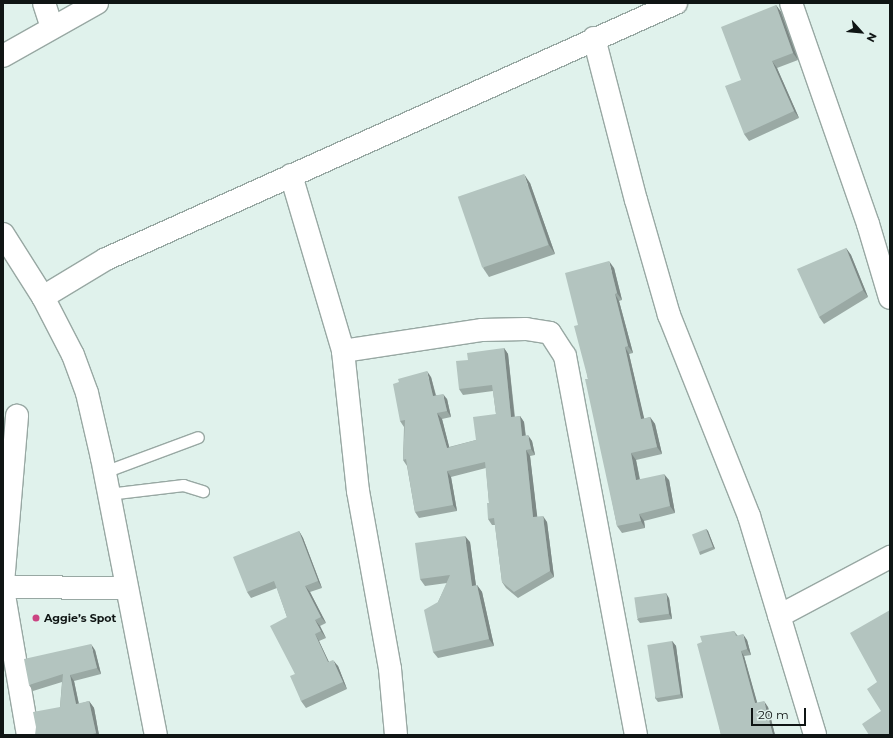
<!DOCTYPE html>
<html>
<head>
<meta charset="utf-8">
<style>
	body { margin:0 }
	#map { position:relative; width:893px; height:738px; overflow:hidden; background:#e0f2ec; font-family:Montserrat,sans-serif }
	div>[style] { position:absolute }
	.roads { filter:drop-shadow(1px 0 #98a8a3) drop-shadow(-1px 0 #98a8a3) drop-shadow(0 1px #98a8a3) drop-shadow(0 -1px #98a8a3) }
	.lane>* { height:11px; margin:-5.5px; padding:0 5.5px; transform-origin:5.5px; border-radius:5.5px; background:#fff }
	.street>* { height:22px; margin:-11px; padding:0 11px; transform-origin:11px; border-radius:11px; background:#fff }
	.secondary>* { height:22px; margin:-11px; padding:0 11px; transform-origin:11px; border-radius:11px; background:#fff }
	.wall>* { inset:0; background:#9aa9a4 }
	.shaded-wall>* { inset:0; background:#7d8986 }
	.building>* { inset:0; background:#b3c4bf; transform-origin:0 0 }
	.dots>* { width:11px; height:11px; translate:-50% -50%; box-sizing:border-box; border:2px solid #e0f2ec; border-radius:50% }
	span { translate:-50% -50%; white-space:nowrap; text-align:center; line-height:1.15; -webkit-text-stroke:4px #e0f2ec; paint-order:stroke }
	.poi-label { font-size:11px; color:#0f1514; font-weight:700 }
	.left { translate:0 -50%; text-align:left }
	.frame { position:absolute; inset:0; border:4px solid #0f1514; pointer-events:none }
	.north { position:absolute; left:841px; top:12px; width:40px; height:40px; -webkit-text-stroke:3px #e0f2ec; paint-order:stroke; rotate:117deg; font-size:11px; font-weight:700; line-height:16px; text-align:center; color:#0f1514 }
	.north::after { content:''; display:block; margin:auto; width:14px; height:18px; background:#0f1514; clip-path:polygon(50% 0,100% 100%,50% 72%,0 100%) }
	.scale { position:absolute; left:751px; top:708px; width:55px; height:18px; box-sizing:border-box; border:2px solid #0f1514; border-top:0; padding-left:5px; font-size:12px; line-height:14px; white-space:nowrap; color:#0f1514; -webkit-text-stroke:3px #e0f2ec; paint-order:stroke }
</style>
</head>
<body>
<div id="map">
	<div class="roads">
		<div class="lane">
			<i style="left:104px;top:472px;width:100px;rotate:-20.4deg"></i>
			<i style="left:108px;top:494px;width:76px;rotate:-6.8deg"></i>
			<i style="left:183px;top:485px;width:21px;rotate:17deg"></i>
		</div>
		<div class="street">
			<i style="left:44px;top:3px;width:25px;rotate:72deg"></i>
			<i style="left:791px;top:3px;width:234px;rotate:70.8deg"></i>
			<i style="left:868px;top:224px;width:77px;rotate:73.4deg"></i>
			<i style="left:594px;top:38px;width:167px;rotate:75.5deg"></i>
			<i style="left:636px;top:200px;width:120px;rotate:74deg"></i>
			<i style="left:669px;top:315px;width:216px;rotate:68.3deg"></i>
			<i style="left:749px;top:516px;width:229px;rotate:73.2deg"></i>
			<i style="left:3px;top:56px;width:108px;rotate:-29.4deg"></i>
			<i style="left:291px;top:175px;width:184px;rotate:73.5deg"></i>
			<i style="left:343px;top:351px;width:141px;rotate:83.9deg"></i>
			<i style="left:358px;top:491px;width:181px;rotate:79.8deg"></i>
			<i style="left:390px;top:669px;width:66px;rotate:84.8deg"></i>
			<i style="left:43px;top:297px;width:74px;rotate:-31.1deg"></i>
			<i style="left:106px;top:259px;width:625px;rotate:-24.19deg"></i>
			<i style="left:343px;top:351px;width:141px;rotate:-8.6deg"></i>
			<i style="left:482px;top:330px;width:44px;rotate:-1.3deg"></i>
			<i style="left:526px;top:329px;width:24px;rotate:9deg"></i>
			<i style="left:550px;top:333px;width:27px;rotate:57deg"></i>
			<i style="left:565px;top:356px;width:386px;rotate:79.4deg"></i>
			<i style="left:3px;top:583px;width:168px;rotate:-85.2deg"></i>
			<i style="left:3px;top:589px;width:148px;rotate:80.3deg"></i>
			<i style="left:779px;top:616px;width:126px;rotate:-28deg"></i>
		</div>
		<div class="secondary">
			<i style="left:3px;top:234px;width:75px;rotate:57.6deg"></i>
			<i style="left:43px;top:297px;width:65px;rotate:62.7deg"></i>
			<i style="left:73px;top:355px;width:40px;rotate:69.8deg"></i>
			<i style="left:87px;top:393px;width:67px;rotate:77deg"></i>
			<i style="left:102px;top:458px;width:282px;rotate:79deg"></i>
			<i style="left:3px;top:587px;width:123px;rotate:0.5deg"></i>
		</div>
	</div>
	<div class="wall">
		<i style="clip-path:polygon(776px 5px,781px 12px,798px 60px,777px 68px,799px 118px,749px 141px,744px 134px,741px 80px)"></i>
		<i style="clip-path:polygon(530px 183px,555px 254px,489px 277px,483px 268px)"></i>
		<i style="clip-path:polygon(846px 248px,851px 255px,868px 297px,824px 324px,819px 317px)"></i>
		<i style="clip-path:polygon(614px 268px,622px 300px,619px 301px,633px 353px,629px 354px,644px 419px,650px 417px,655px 424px,662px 454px,636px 460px,640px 479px,669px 480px,675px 513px,644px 521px,645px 528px,622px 533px,617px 526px,588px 379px,578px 325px)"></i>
		<i style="clip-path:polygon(504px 348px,508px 354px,515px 417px,520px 416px,524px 422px,526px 436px,532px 441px,535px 455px,530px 456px,537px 517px,547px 522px,554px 577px,518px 598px,506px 588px,502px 582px,495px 525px,492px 525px,488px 519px,489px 503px,486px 468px,451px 477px,457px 511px,419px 518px,415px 512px,407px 466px,403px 460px,404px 427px,400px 421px,431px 377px,436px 395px,447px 399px,451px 417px,442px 419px,449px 447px,476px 440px,496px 414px,493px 391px,463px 395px,459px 389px)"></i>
		<i style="clip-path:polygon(706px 529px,708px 531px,715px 549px,700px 555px,699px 552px)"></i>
		<i style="clip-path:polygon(299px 531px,303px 538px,322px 588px,310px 592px,326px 623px,320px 626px,326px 638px,319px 641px,329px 662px,338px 666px,347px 689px,306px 708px,301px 701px,295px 674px,287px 617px,277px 588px,251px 598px,247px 592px)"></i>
		<i style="clip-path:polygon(470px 542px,476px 586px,477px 585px,482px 592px,494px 646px,438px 658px,433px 652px,438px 602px,447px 583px,425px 586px,420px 579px)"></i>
		<i style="clip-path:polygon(669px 598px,672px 619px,640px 623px,637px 619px)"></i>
		<i style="clip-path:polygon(734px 631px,738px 636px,747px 640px,751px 655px,744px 656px,757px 703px,768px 707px,775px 735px,721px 735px,702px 642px)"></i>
		<i style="clip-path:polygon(672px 641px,676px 646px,683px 698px,658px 702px,655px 698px)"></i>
		<i style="clip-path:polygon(95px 650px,101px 674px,74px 681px,79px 704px,89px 701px,94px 708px,99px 735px,35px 735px,60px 707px,62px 682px,33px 691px,29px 685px)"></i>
	</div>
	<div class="shaded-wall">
		<i style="clip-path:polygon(776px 5px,781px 12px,798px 60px,793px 53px)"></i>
		<i style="clip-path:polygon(772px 61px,777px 68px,799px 118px,794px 111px)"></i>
		<i style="clip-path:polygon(524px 174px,530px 183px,555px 254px,549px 245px)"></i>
		<i style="clip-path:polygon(846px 248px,851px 255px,868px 297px,863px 290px)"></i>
		<i style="clip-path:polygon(609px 261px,614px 268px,622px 300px,617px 293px)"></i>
		<i style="clip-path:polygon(615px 294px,619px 301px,633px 353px,628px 346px)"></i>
		<i style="clip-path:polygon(625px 347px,629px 354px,646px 426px,641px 419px)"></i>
		<i style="clip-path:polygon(504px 348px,508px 354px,515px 423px,511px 417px)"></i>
		<i style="clip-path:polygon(427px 371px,431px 377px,437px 401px,433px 396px)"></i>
		<i style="clip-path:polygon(443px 394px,447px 399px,451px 417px,447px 411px)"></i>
		<i style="clip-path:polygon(437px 413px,442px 419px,451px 454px,447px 448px)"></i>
		<i style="clip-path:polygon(520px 416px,524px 422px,526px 442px,522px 436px)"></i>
		<i style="clip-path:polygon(650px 417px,655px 424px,662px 454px,657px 447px)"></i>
		<i style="clip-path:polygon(528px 435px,532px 441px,535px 455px,531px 449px)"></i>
		<i style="clip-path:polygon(526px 450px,530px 456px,538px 523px,533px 517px)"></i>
		<i style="clip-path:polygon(631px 453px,636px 460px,641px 487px,636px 480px)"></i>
		<i style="clip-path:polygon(447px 471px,451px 477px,457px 511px,453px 505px)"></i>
		<i style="clip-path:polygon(664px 474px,669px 480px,675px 513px,670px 506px)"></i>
		<i style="clip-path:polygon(639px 514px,644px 521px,645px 528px,641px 521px)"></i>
		<i style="clip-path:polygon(543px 516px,547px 522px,554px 577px,550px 571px)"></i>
		<i style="clip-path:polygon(706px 529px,708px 531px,715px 549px,713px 547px)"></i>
		<i style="clip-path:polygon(299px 531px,303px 538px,322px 588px,318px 581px)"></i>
		<i style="clip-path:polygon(465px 536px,470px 542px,477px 593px,472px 586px)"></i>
		<i style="clip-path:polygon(477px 585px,482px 592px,494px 646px,489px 639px)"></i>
		<i style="clip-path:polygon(305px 586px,310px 592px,326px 623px,321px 617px)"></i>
		<i style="clip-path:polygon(666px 593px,669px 598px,672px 619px,669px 614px)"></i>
		<i style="clip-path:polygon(315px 620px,320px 626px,326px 638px,321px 631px)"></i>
		<i style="clip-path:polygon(315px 634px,319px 641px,332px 669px,328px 662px)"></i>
		<i style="clip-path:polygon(743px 634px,747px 640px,751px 655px,747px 649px)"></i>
		<i style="clip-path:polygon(672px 641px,676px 646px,683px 698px,680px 694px)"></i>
		<i style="clip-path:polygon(91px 644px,95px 650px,101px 674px,97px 668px)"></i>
		<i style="clip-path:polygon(741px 651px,744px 656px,759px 709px,755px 703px)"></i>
		<i style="clip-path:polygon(333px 660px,338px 666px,347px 689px,343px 682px)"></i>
		<i style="clip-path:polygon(70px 675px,74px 681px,80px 710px,76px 704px)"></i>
		<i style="clip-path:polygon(89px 701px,94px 708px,99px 735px,97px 735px,96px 733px)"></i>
		<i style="clip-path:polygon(764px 701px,768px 707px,775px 735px,773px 735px)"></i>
	</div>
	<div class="building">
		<i style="clip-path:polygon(776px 5px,793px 53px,772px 61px,794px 111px,744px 134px,725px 86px,741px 80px,721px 27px)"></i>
		<i style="left:524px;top:174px;width:75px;height:70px;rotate:71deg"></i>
		<i style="clip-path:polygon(846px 248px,863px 290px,819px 317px,797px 269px)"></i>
		<i style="clip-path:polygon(609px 261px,617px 293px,615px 294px,628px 346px,625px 347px,641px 419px,650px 417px,657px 447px,631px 453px,636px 480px,664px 474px,670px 506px,639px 514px,641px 521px,617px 526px,585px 379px,588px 379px,574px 326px,578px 325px,565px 273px)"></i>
		<i style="clip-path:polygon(504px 348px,511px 417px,520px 416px,522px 436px,528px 435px,531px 449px,526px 450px,533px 517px,543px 516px,550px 571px,514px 592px,502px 582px,494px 518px,488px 519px,487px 503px,489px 503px,485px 462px,447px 471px,453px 505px,415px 512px,406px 459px,403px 460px,405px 420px,400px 421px,393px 384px,399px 382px,398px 379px,427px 371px,433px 396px,443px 394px,447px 411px,437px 413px,447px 448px,476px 440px,473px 417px,496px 414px,492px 385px,459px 389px,456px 361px,468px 360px,467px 353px)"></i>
		<i style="left:706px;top:529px;width:19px;height:15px;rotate:69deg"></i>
		<i style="clip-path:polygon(299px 531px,318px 581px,305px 586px,321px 617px,315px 620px,321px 631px,315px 634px,328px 662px,333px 660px,343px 682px,301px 701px,290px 676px,295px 674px,270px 626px,287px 617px,274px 581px,247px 592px,233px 557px)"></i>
		<i style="clip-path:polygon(465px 536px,472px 586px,477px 585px,489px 639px,433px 652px,424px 610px,438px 602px,450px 575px,420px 579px,415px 543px)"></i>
		<i style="left:666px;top:593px;width:21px;height:32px;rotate:82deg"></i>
		<i style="clip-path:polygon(890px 610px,890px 735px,869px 735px,862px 724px,881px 711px,867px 689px,877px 682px,850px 633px)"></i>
		<i style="clip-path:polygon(734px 631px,736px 636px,743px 634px,747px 649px,741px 651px,755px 703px,764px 701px,773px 735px,721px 735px,697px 644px,702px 642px,700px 636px)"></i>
		<i style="left:672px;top:641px;width:54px;height:25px;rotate:81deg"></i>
		<i style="clip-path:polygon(91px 644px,97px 668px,70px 675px,76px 704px,89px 701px,96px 733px,93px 734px,93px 735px,35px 735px,36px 727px,33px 712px,60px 707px,63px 674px,29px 685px,24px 659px)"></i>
	</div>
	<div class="dots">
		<i style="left:36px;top:618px;background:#cb4482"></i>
	</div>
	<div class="poi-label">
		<span class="left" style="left:44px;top:618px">Aggie’s Spot</span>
	</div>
	<div class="frame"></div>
	<div class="north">N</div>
	<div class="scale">20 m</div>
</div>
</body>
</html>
